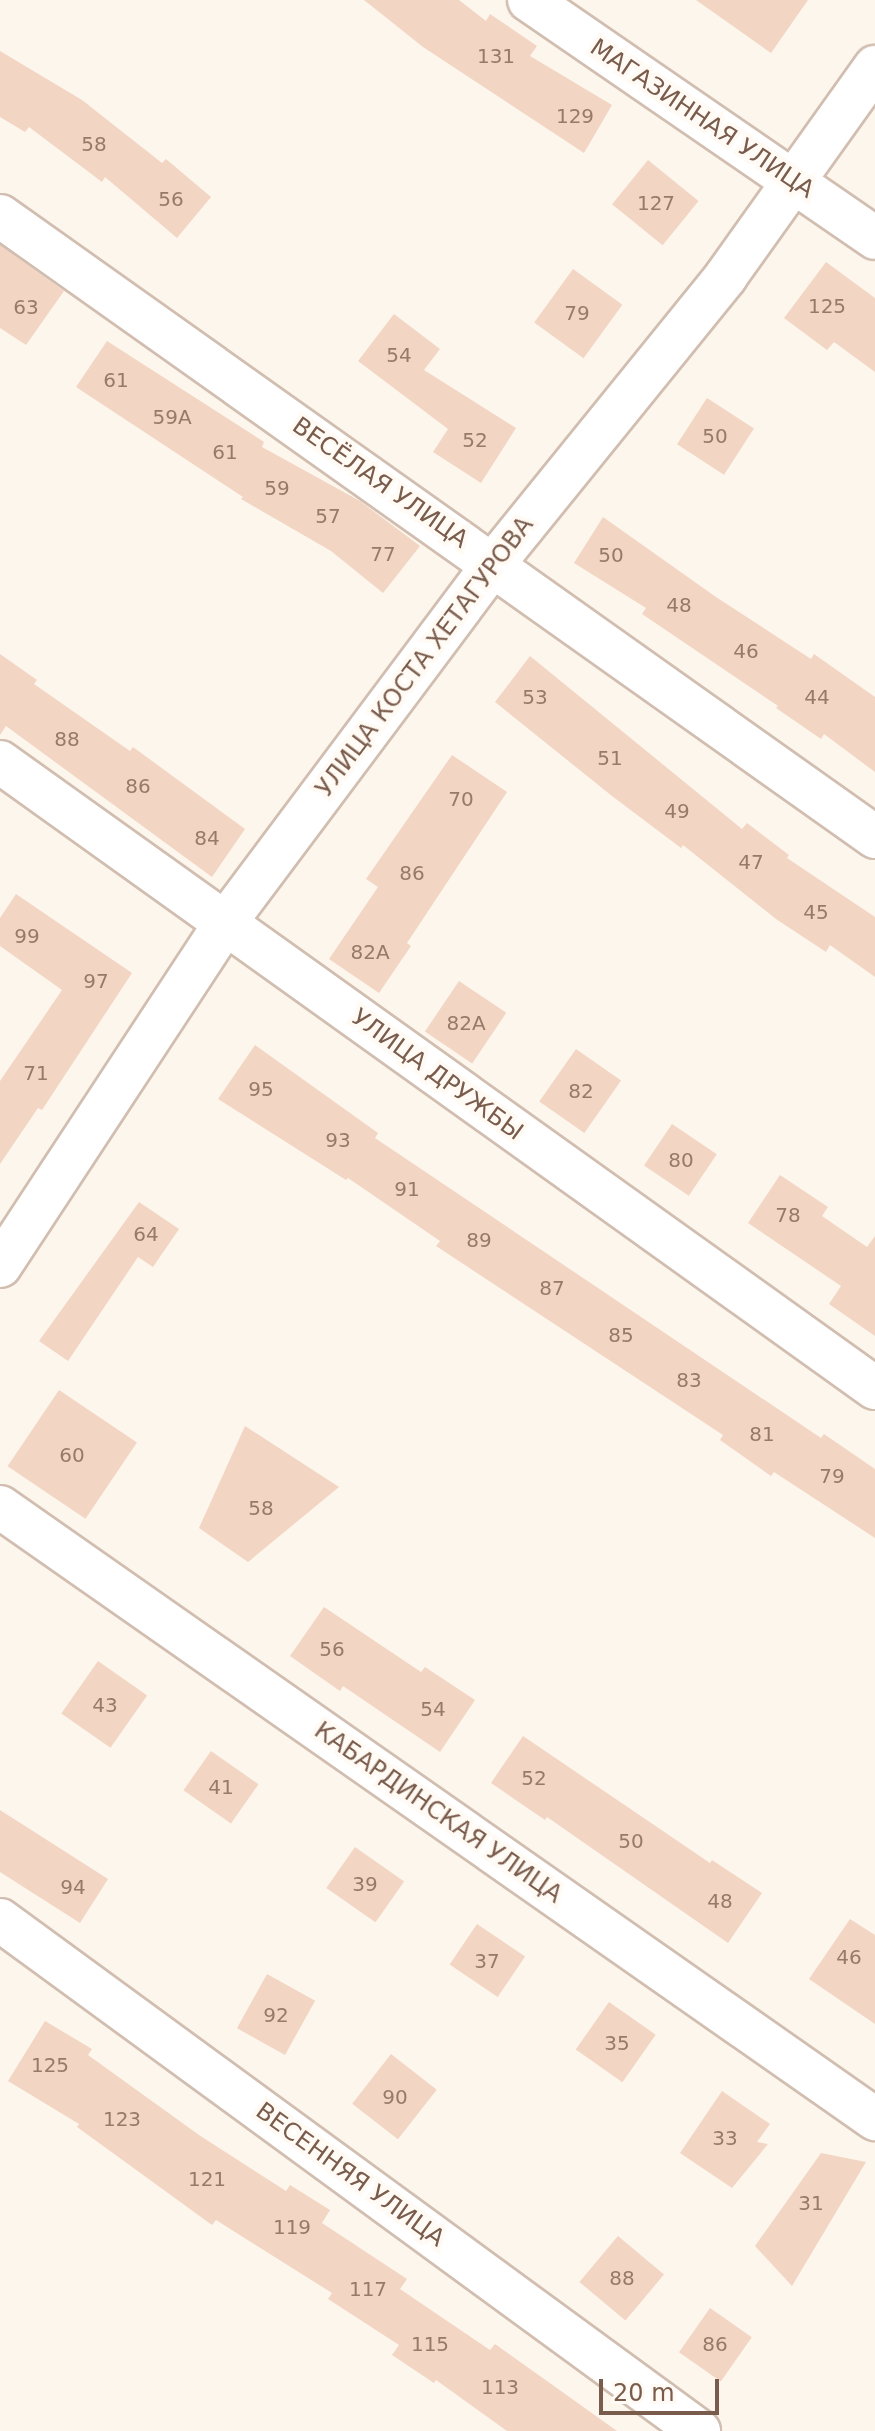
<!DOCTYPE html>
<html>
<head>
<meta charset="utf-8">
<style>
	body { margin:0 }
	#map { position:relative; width:875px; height:2431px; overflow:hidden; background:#fdf6ec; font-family:"DejaVu Sans",sans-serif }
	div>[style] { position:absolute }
	.building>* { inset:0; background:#f3d5c3; transform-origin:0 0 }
	.roads { filter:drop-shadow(2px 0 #d1beb0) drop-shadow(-2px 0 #d1beb0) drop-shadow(0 2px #d1beb0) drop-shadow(0 -2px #d1beb0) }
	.minor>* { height:42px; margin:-21px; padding:0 21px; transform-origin:21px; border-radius:21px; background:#fff }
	span { translate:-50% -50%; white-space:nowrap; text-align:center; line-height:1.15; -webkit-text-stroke:8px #fffaf3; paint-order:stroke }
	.number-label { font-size:20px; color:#987a6a }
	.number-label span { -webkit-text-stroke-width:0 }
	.street-label { font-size:24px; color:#7a5c4d }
	.scale { position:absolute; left:599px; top:2379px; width:120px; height:36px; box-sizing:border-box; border:4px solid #7a5c4d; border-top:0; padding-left:10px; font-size:24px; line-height:28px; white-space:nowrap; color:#7a5c4d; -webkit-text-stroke:6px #fffaf3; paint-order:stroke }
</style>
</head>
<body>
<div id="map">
	<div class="building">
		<i style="clip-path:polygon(364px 0,459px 0,486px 21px,490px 14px,537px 46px,530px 56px,612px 105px,584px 153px,423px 47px)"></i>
		<i style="clip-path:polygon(696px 0,808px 0,771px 53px)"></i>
		<i style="clip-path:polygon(0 51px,82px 100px,162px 163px,166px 159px,211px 197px,177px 238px,105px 177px,102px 182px,29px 127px,25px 132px,0 117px)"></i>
		<i style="left:648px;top:160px;width:65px;height:57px;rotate:39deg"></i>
		<i style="clip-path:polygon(0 245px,64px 291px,26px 345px,0 328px)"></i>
		<i style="clip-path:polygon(826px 262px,875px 298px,875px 372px,834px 342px,827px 350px,784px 318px)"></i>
		<i style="left:573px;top:269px;width:61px;height:66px;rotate:36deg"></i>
		<i style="clip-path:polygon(394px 314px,440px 349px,424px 370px,516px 428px,481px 483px,433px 452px,448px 429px,358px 361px)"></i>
		<i style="clip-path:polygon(107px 341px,264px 442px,262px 447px,360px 501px,420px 546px,383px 593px,331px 551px,241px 499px,243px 497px,76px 387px)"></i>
		<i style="left:707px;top:398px;width:56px;height:55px;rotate:33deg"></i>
		<i style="clip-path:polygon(603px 517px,716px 597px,811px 659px,814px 654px,875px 697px,875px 772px,824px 734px,821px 739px,776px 708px,778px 706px,642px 614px,646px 608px,574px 563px)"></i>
		<i style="clip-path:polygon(0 654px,37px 680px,34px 684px,130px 751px,133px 747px,245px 829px,212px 877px,6px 726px,0 735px)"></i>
		<i style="clip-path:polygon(530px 656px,742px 829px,747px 823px,789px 855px,787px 858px,875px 917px,875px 977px,830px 945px,826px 952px,776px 919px,683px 845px,681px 848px,612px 796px,495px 702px)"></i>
		<i style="clip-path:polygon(452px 755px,507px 792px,407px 943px,411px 946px,379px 993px,329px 959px,378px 887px,366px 879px)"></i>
		<i style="clip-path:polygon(16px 894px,132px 973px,42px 1110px,38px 1108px,0 1164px,0 1081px,62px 990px,0 946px,0 918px)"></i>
		<i style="left:459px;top:981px;width:57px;height:61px;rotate:34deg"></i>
		<i style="clip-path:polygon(255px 1045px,378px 1133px,375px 1138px,821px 1438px,824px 1434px,875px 1469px,875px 1538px,774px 1472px,771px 1476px,720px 1440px,723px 1435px,436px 1246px,440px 1241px,348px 1178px,346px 1180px,218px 1099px)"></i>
		<i style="left:576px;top:1049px;width:55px;height:64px;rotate:35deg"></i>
		<i style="left:672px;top:1124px;width:54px;height:50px;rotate:34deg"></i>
		<i style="clip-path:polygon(780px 1175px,828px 1207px,822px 1216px,867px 1247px,875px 1236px,875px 1336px,829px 1304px,841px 1286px,748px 1223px)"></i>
		<i style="clip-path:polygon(139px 1202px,179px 1229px,153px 1267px,138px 1257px,68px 1361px,39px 1341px)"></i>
		<i style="left:59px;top:1390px;width:94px;height:92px;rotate:34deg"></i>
		<i style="clip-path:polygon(245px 1426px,339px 1487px,248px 1562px,199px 1528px)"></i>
		<i style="clip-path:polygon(324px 1607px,421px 1672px,425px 1667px,475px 1700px,440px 1752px,343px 1686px,340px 1691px,290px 1656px)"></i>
		<i style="left:98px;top:1661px;width:60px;height:64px;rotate:35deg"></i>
		<i style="clip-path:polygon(523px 1736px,710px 1863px,712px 1860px,762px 1893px,728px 1943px,547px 1817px,545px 1820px,491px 1783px)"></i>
		<i style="left:211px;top:1751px;width:58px;height:48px;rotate:35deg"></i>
		<i style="clip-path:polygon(0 1810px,108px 1879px,80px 1923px,0 1872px)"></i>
		<i style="left:355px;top:1847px;width:60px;height:50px;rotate:35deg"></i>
		<i style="clip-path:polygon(850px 1919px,875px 1935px,875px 2024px,809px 1979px)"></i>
		<i style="left:477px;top:1924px;width:58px;height:49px;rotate:34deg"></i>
		<i style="left:267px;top:1974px;width:55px;height:62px;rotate:29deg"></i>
		<i style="left:609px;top:2002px;width:57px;height:58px;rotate:35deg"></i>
		<i style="clip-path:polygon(45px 2021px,92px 2049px,88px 2055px,199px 2135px,286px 2191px,290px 2185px,330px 2210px,322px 2223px,407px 2279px,400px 2289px,490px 2350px,495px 2344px,617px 2431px,507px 2431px,436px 2380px,434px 2383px,392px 2355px,399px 2345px,328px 2299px,332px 2293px,216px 2220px,212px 2225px,77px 2127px,79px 2124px,8px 2081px)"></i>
		<i style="left:391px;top:2054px;width:58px;height:63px;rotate:38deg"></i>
		<i style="clip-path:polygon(722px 2091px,770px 2124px,757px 2142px,768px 2144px,732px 2188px,680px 2153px)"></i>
		<i style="clip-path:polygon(821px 2153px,866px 2162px,792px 2286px,755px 2246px)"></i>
		<i style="left:618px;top:2236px;width:60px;height:60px;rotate:40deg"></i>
		<i style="left:710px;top:2308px;width:51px;height:54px;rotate:35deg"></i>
	</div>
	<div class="roads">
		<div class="minor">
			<i style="left:529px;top:0;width:420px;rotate:34.5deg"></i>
			<i style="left:0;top:216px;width:1073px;rotate:35.36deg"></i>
			<i style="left:0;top:762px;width:1076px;rotate:35.58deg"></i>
			<i style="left:0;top:1266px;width:410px;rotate:-56.7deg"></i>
			<i style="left:225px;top:923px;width:449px;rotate:-53.2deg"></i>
			<i style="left:494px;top:563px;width:369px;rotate:-51deg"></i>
			<i style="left:726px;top:276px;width:257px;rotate:-54.5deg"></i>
			<i style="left:0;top:1507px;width:1068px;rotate:34.97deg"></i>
			<i style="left:0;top:1920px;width:866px;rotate:36.17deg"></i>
		</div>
	</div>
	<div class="number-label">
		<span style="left:496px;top:56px">131</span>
		<span style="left:575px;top:116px">129</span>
		<span style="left:94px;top:144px">58</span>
		<span style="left:171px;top:199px">56</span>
		<span style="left:656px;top:203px">127</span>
		<span style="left:827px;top:306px">125</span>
		<span style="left:26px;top:307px">63</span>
		<span style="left:577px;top:313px">79</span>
		<span style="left:399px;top:355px">54</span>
		<span style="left:116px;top:380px">61</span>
		<span style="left:172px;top:417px">59А</span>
		<span style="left:715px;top:436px">50</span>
		<span style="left:475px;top:440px">52</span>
		<span style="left:225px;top:452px">61</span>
		<span style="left:277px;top:488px">59</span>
		<span style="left:328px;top:516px">57</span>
		<span style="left:383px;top:554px">77</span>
		<span style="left:611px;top:555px">50</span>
		<span style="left:679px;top:605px">48</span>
		<span style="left:746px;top:651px">46</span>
		<span style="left:535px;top:697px">53</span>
		<span style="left:817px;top:697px">44</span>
		<span style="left:67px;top:739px">88</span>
		<span style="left:610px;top:758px">51</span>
		<span style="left:138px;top:786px">86</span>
		<span style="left:461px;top:799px">70</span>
		<span style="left:677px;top:811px">49</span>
		<span style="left:207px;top:838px">84</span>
		<span style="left:751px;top:862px">47</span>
		<span style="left:412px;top:873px">86</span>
		<span style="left:816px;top:912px">45</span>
		<span style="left:27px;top:936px">99</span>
		<span style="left:370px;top:952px">82А</span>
		<span style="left:96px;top:981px">97</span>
		<span style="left:466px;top:1023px">82А</span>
		<span style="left:36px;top:1073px">71</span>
		<span style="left:261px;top:1089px">95</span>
		<span style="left:581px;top:1091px">82</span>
		<span style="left:338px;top:1140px">93</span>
		<span style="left:681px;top:1160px">80</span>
		<span style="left:407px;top:1189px">91</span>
		<span style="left:788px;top:1215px">78</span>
		<span style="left:146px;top:1234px">64</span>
		<span style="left:479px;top:1240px">89</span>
		<span style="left:552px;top:1288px">87</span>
		<span style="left:621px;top:1335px">85</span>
		<span style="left:689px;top:1380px">83</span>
		<span style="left:762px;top:1434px">81</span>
		<span style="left:72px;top:1455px">60</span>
		<span style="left:832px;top:1476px">79</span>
		<span style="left:261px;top:1508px">58</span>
		<span style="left:332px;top:1649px">56</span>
		<span style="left:105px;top:1705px">43</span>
		<span style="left:433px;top:1709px">54</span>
		<span style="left:534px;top:1778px">52</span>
		<span style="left:221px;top:1787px">41</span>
		<span style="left:631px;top:1841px">50</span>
		<span style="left:365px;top:1884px">39</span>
		<span style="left:73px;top:1887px">94</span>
		<span style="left:720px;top:1901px">48</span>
		<span style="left:849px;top:1957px">46</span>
		<span style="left:487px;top:1961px">37</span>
		<span style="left:276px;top:2015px">92</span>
		<span style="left:617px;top:2043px">35</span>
		<span style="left:50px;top:2065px">125</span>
		<span style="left:395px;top:2097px">90</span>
		<span style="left:122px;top:2119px">123</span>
		<span style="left:725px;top:2138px">33</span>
		<span style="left:207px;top:2179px">121</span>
		<span style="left:811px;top:2203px">31</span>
		<span style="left:292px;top:2227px">119</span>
		<span style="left:622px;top:2278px">88</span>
		<span style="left:368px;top:2289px">117</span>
		<span style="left:430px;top:2344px">115</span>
		<span style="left:715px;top:2344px">86</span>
		<span style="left:500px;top:2387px">113</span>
	</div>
	<div class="street-label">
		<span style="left:702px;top:119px;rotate:34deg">МАГАЗИННАЯ УЛИЦА</span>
		<span style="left:380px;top:483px;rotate:35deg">ВЕСЁЛАЯ УЛИЦА</span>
		<span style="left:425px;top:657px;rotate:-53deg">УЛИЦА КОСТА ХЕТАГУРОВА</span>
		<span style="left:437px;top:1075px;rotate:36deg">УЛИЦА ДРУЖБЫ</span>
		<span style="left:438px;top:1813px;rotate:35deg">КАБАРДИНСКАЯ УЛИЦА</span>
		<span style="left:350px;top:2175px;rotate:36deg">ВЕСЕННЯЯ УЛИЦА</span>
	</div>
	<div class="scale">20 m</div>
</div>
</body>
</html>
